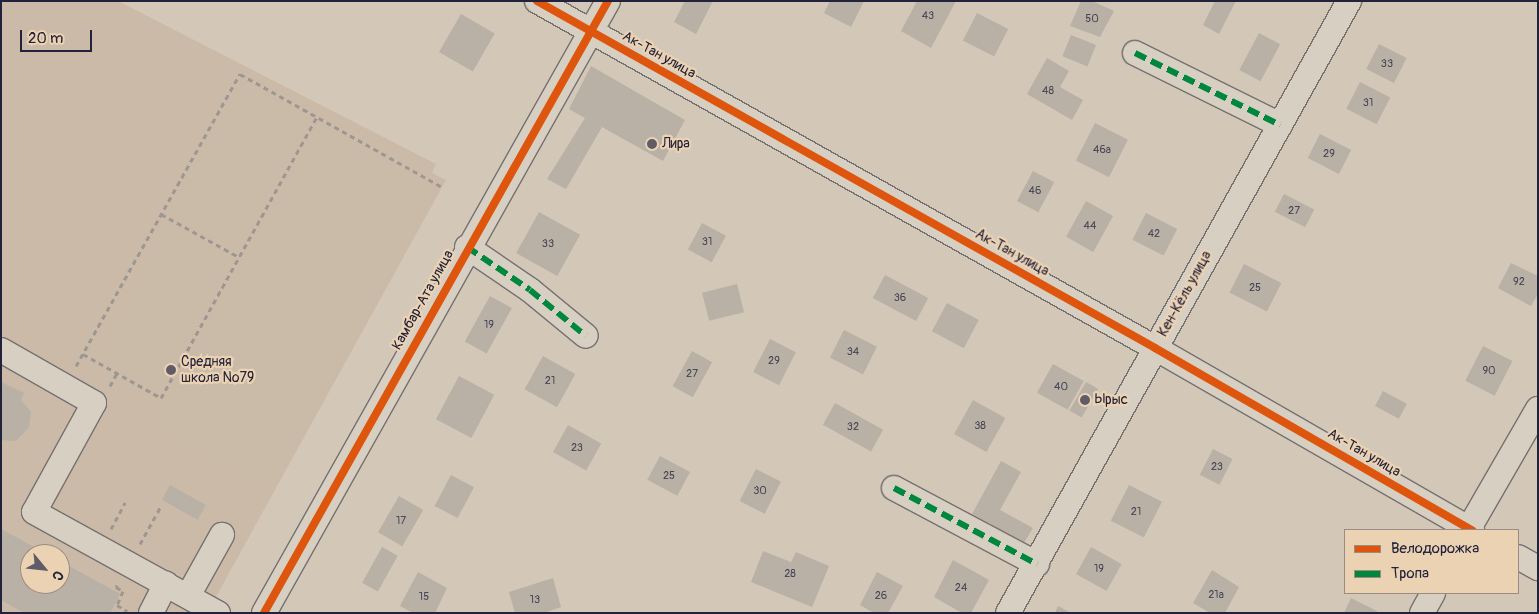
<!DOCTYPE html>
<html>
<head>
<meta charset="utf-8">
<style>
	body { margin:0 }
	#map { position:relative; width:1539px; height:614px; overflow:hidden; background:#d3c7b8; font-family:Pangolin,sans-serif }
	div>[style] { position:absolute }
	.built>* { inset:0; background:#cabaa7 }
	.green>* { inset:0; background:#cabaa8; transform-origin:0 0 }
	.building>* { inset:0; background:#b9b0a6; transform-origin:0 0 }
	.path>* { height:3px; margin-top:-1.5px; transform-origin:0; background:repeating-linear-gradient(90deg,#9d9792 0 5px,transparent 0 9px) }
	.roads { filter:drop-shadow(1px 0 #76716f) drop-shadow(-1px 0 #76716f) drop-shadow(0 1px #76716f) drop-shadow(0 -1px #76716f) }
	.minor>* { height:24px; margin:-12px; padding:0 12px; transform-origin:12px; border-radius:12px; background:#d8cfc3 }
	.quiet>* { height:6px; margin-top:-3px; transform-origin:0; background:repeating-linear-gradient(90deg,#00873e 0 12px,transparent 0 18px) }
	.cycleway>* { height:8px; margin:-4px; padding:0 4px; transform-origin:4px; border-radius:4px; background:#de560e }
	.dots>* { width:14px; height:14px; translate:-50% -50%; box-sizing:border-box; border:2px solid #ebd2b3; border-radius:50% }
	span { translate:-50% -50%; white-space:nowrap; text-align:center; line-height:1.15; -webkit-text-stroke:4.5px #ebd2b3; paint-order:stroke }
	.number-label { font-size:11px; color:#484656 }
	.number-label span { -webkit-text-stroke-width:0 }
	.street-label { font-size:14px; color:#22223b }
	.poi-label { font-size:14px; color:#22223b }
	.left { translate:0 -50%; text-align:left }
	.frame { position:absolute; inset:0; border:2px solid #22223b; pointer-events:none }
	.legend { position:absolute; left:1344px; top:529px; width:175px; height:65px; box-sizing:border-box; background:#ebd2b3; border:1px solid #9b8c83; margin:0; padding:6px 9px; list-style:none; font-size:15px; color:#22223b }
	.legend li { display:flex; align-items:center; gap:10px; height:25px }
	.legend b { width:25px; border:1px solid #9b8c83 }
	.north { position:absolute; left:20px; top:544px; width:50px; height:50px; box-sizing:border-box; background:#ebd2b3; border:1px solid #9b8c83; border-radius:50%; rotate:118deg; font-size:14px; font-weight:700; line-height:20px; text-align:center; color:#22223b }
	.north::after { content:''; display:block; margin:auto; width:18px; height:22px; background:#605c67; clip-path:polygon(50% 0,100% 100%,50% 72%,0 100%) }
	.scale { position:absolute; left:20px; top:30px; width:72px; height:22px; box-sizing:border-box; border:2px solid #22223b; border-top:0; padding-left:6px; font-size:15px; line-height:18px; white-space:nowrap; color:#22223b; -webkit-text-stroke:4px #ebd2b3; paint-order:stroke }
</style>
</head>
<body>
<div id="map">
	<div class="built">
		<i style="clip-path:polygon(evenodd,1px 1px,118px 1px,436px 164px,432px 173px,446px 180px,207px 613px,1px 613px,1px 1px,30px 554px,60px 554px,60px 584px,30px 584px,30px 554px)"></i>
	</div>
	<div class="green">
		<i style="left:244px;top:81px;width:76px;height:150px;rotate:30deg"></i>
		<i style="left:319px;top:123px;width:135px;height:350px;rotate:29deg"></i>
		<i style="left:165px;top:222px;width:76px;height:150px;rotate:28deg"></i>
	</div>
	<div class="building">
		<i style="clip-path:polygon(685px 1px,713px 1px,696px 34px,674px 22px)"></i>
		<i style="clip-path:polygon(830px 1px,864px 1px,851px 27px,824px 13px)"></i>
		<i style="clip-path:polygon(917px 1px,956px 1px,931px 48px,901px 31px)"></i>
		<i style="clip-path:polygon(1081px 1px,1092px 1px,1114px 11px,1100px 37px,1070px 26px)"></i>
		<i style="clip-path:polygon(1215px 1px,1236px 1px,1219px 34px,1203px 25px)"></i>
		<i style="left:977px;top:13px;width:35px;height:31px;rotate:27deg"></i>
		<i style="left:461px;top:14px;width:39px;height:44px;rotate:30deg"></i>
		<i style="left:1259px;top:33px;width:24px;height:42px;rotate:28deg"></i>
		<i style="left:1071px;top:35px;width:27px;height:23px;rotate:22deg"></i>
		<i style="left:1379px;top:44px;width:31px;height:28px;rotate:27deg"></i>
		<i style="clip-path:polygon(1047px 58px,1069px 71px,1060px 87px,1083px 100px,1072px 120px,1027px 94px)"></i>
		<i style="clip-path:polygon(591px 66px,685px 120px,663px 161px,602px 127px,566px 189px,547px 179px,585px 118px,569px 109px)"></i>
		<i style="left:1360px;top:82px;width:34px;height:30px;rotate:27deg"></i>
		<i style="left:1095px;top:123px;width:37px;height:42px;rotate:27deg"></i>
		<i style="left:1320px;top:134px;width:35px;height:27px;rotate:27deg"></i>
		<i style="left:1033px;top:171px;width:24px;height:34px;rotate:28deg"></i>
		<i style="left:1284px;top:194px;width:34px;height:20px;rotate:27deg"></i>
		<i style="left:1086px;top:201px;width:31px;height:41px;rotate:29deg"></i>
		<i style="left:539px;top:212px;width:47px;height:47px;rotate:29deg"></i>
		<i style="left:1146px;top:213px;width:35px;height:30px;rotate:27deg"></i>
		<i style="left:702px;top:223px;width:27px;height:30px;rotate:28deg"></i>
		<i style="clip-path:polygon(1511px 263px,1538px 276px,1538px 294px,1531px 306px,1498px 288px)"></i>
		<i style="left:1244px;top:264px;width:42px;height:32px;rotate:27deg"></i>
		<i style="left:885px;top:275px;width:49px;height:26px;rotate:28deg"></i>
		<i style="left:737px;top:284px;width:29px;height:36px;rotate:76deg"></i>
		<i style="left:490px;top:296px;width:25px;height:52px;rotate:29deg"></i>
		<i style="left:947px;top:303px;width:36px;height:32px;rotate:28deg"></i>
		<i style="left:844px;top:330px;width:37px;height:31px;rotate:27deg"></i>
		<i style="left:770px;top:339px;width:29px;height:37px;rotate:27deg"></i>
		<i style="left:1483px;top:346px;width:33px;height:39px;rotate:27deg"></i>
		<i style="left:692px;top:351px;width:23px;height:40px;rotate:29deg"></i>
		<i style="left:543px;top:356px;width:37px;height:38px;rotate:29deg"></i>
		<i style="left:1053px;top:364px;width:35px;height:33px;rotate:29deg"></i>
		<i style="left:459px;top:376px;width:40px;height:49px;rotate:28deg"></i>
		<i style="clip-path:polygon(1px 382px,24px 393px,21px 400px,31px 412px,29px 427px,16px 441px,1px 440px)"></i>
		<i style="left:1086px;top:382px;width:14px;height:33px;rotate:30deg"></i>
		<i style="left:1383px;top:391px;width:27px;height:17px;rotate:28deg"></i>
		<i style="left:973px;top:400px;width:37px;height:39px;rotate:29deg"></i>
		<i style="left:835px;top:403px;width:55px;height:25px;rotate:29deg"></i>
		<i style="left:568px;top:425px;width:38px;height:31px;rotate:29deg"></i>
		<i style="left:1213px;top:449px;width:22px;height:29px;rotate:27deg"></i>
		<i style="left:660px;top:456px;width:34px;height:27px;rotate:28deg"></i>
		<i style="clip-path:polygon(1001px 461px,1021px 472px,1000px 510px,1033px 528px,1024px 543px,972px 514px)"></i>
		<i style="left:756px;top:469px;width:28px;height:36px;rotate:27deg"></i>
		<i style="left:451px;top:475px;width:26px;height:35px;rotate:28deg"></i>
		<i style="left:170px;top:485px;width:41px;height:17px;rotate:29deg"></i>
		<i style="left:1129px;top:485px;width:37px;height:40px;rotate:27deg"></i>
		<i style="left:399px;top:496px;width:28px;height:42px;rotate:30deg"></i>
		<i style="clip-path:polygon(1px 529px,47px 554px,30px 554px,30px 584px,60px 584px,60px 561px,120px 594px,110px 613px,24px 613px,1px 600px)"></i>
		<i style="left:382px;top:547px;width:18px;height:41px;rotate:29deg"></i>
		<i style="left:1091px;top:547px;width:35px;height:31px;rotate:29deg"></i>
		<i style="clip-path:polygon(763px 551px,791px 562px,796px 552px,829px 566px,812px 607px,751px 582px)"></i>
		<i style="clip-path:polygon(953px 560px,989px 580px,971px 613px,962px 613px,934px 597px)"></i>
		<i style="clip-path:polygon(1212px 570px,1239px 587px,1225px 613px,1210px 613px,1193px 603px)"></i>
		<i style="clip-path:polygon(418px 572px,447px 588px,435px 613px,413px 613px,400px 606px)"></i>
		<i style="clip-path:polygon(877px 572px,903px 586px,888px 613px,874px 613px,860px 605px)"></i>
		<i style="clip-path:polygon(553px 578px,561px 607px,544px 613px,515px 613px,509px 592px)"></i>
		<i style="clip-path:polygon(1351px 598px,1377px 611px,1376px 613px,1344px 613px)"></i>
		<i style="clip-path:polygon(1058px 606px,1071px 613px,1055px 613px)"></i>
	</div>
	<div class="path">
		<i style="left:161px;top:214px;width:89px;rotate:28.9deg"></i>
		<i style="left:83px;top:354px;width:90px;rotate:29.4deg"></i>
		<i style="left:161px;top:398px;width:321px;rotate:-61deg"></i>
		<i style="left:76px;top:366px;width:335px;rotate:-60.7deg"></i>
		<i style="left:240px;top:74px;width:231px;rotate:29.2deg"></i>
		<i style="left:110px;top:386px;width:15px;rotate:-62deg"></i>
		<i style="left:111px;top:529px;width:30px;rotate:-62deg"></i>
		<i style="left:140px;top:544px;width:43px;rotate:-61.1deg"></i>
		<i style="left:117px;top:585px;width:2px;rotate:117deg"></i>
		<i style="left:116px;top:587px;width:8px;rotate:30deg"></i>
		<i style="left:123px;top:591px;width:15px;rotate:113deg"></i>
		<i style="left:117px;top:605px;width:12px;rotate:31deg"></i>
	</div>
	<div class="roads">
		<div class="minor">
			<i style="left:537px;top:1px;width:709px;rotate:29.31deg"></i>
			<i style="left:1155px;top:348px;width:366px;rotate:29.9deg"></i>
			<i style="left:1135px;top:53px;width:162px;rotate:26.4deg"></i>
			<i style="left:467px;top:247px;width:76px;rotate:34.3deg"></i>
			<i style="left:530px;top:290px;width:72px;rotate:39.4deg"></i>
			<i style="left:1px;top:350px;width:107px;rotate:29.7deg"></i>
			<i style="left:94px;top:403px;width:124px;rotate:118.8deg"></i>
			<i style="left:34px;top:512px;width:210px;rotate:28.8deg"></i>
			<i style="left:894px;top:488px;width:162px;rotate:28deg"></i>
			<i style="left:1468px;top:530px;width:140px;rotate:-60deg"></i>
			<i style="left:1518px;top:557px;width:23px;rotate:29deg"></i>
			<i style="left:188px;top:596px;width:70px;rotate:-60.9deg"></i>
			<i style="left:151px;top:613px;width:33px;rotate:-63deg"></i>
			<i style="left:264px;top:613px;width:702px;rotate:-60.66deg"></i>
			<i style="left:1008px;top:613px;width:701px;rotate:-60.87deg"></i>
			<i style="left:1422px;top:613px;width:23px;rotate:-61deg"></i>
		</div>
	</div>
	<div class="quiet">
		<i style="left:1135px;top:53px;width:162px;rotate:26.4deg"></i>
		<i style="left:467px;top:247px;width:76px;rotate:34.3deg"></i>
		<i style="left:530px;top:290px;width:72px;rotate:39.4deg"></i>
		<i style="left:894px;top:488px;width:162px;rotate:28deg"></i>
	</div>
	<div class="cycleway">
		<i style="left:537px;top:1px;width:709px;rotate:29.31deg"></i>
		<i style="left:1155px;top:348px;width:366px;rotate:29.9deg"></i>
		<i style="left:264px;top:613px;width:702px;rotate:-60.66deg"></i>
	</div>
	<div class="dots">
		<i style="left:652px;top:144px;background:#605c67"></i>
		<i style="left:171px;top:370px;background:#605c67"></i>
		<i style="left:1085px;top:400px;background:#605c67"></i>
	</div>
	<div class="number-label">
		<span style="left:928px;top:16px">43</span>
		<span style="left:1092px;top:19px">50</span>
		<span style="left:1387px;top:64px">33</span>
		<span style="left:1048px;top:91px">48</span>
		<span style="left:1368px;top:103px">31</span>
		<span style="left:1102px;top:150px">46а</span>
		<span style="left:1329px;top:154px">29</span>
		<span style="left:1035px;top:191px">46</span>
		<span style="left:1294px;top:211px">27</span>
		<span style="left:1090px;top:226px">44</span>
		<span style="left:1154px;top:234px">42</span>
		<span style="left:707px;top:242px">31</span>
		<span style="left:548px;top:244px">33</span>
		<span style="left:1519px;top:282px">92</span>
		<span style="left:1255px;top:288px">25</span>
		<span style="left:900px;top:298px">36</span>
		<span style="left:489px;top:325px">19</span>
		<span style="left:853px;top:352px">34</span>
		<span style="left:774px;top:361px">29</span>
		<span style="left:1489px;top:371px">90</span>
		<span style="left:692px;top:374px">27</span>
		<span style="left:550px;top:381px">21</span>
		<span style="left:1061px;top:387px">40</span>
		<span style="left:980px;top:426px">38</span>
		<span style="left:853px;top:427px">32</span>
		<span style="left:577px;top:448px">23</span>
		<span style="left:1217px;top:467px">23</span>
		<span style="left:669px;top:476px">25</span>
		<span style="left:760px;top:491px">30</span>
		<span style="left:1136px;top:512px">21</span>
		<span style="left:401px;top:521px">17</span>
		<span style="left:1099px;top:569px">19</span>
		<span style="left:790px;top:574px">28</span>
		<span style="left:961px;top:588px">24</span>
		<span style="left:1216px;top:595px">21а</span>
		<span style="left:881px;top:596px">26</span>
		<span style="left:424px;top:597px">15</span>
		<span style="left:535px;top:600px">13</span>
	</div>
	<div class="street-label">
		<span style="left:659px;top:55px;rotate:29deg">Ак-Тан улица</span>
		<span style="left:1012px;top:253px;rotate:29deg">Ак-Тан улица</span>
		<span style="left:1185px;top:294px;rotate:-61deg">Кен-Кёль улица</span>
		<span style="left:423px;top:300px;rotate:-61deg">Камбар-Ата улица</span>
		<span style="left:1364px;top:453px;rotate:30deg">Ак-Тан улица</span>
	</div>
	<div class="poi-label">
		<span class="left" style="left:662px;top:144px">Лира</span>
		<span class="left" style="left:181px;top:370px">Средняя<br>школа №79</span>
		<span class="left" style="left:1095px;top:400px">Ырыс</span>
	</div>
	<div class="frame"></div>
	<ul class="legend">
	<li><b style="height:6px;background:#de560e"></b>Велодорожка</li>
	<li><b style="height:6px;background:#00873e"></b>Тропа</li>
	</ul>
	<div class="north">С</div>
	<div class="scale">20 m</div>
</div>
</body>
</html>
